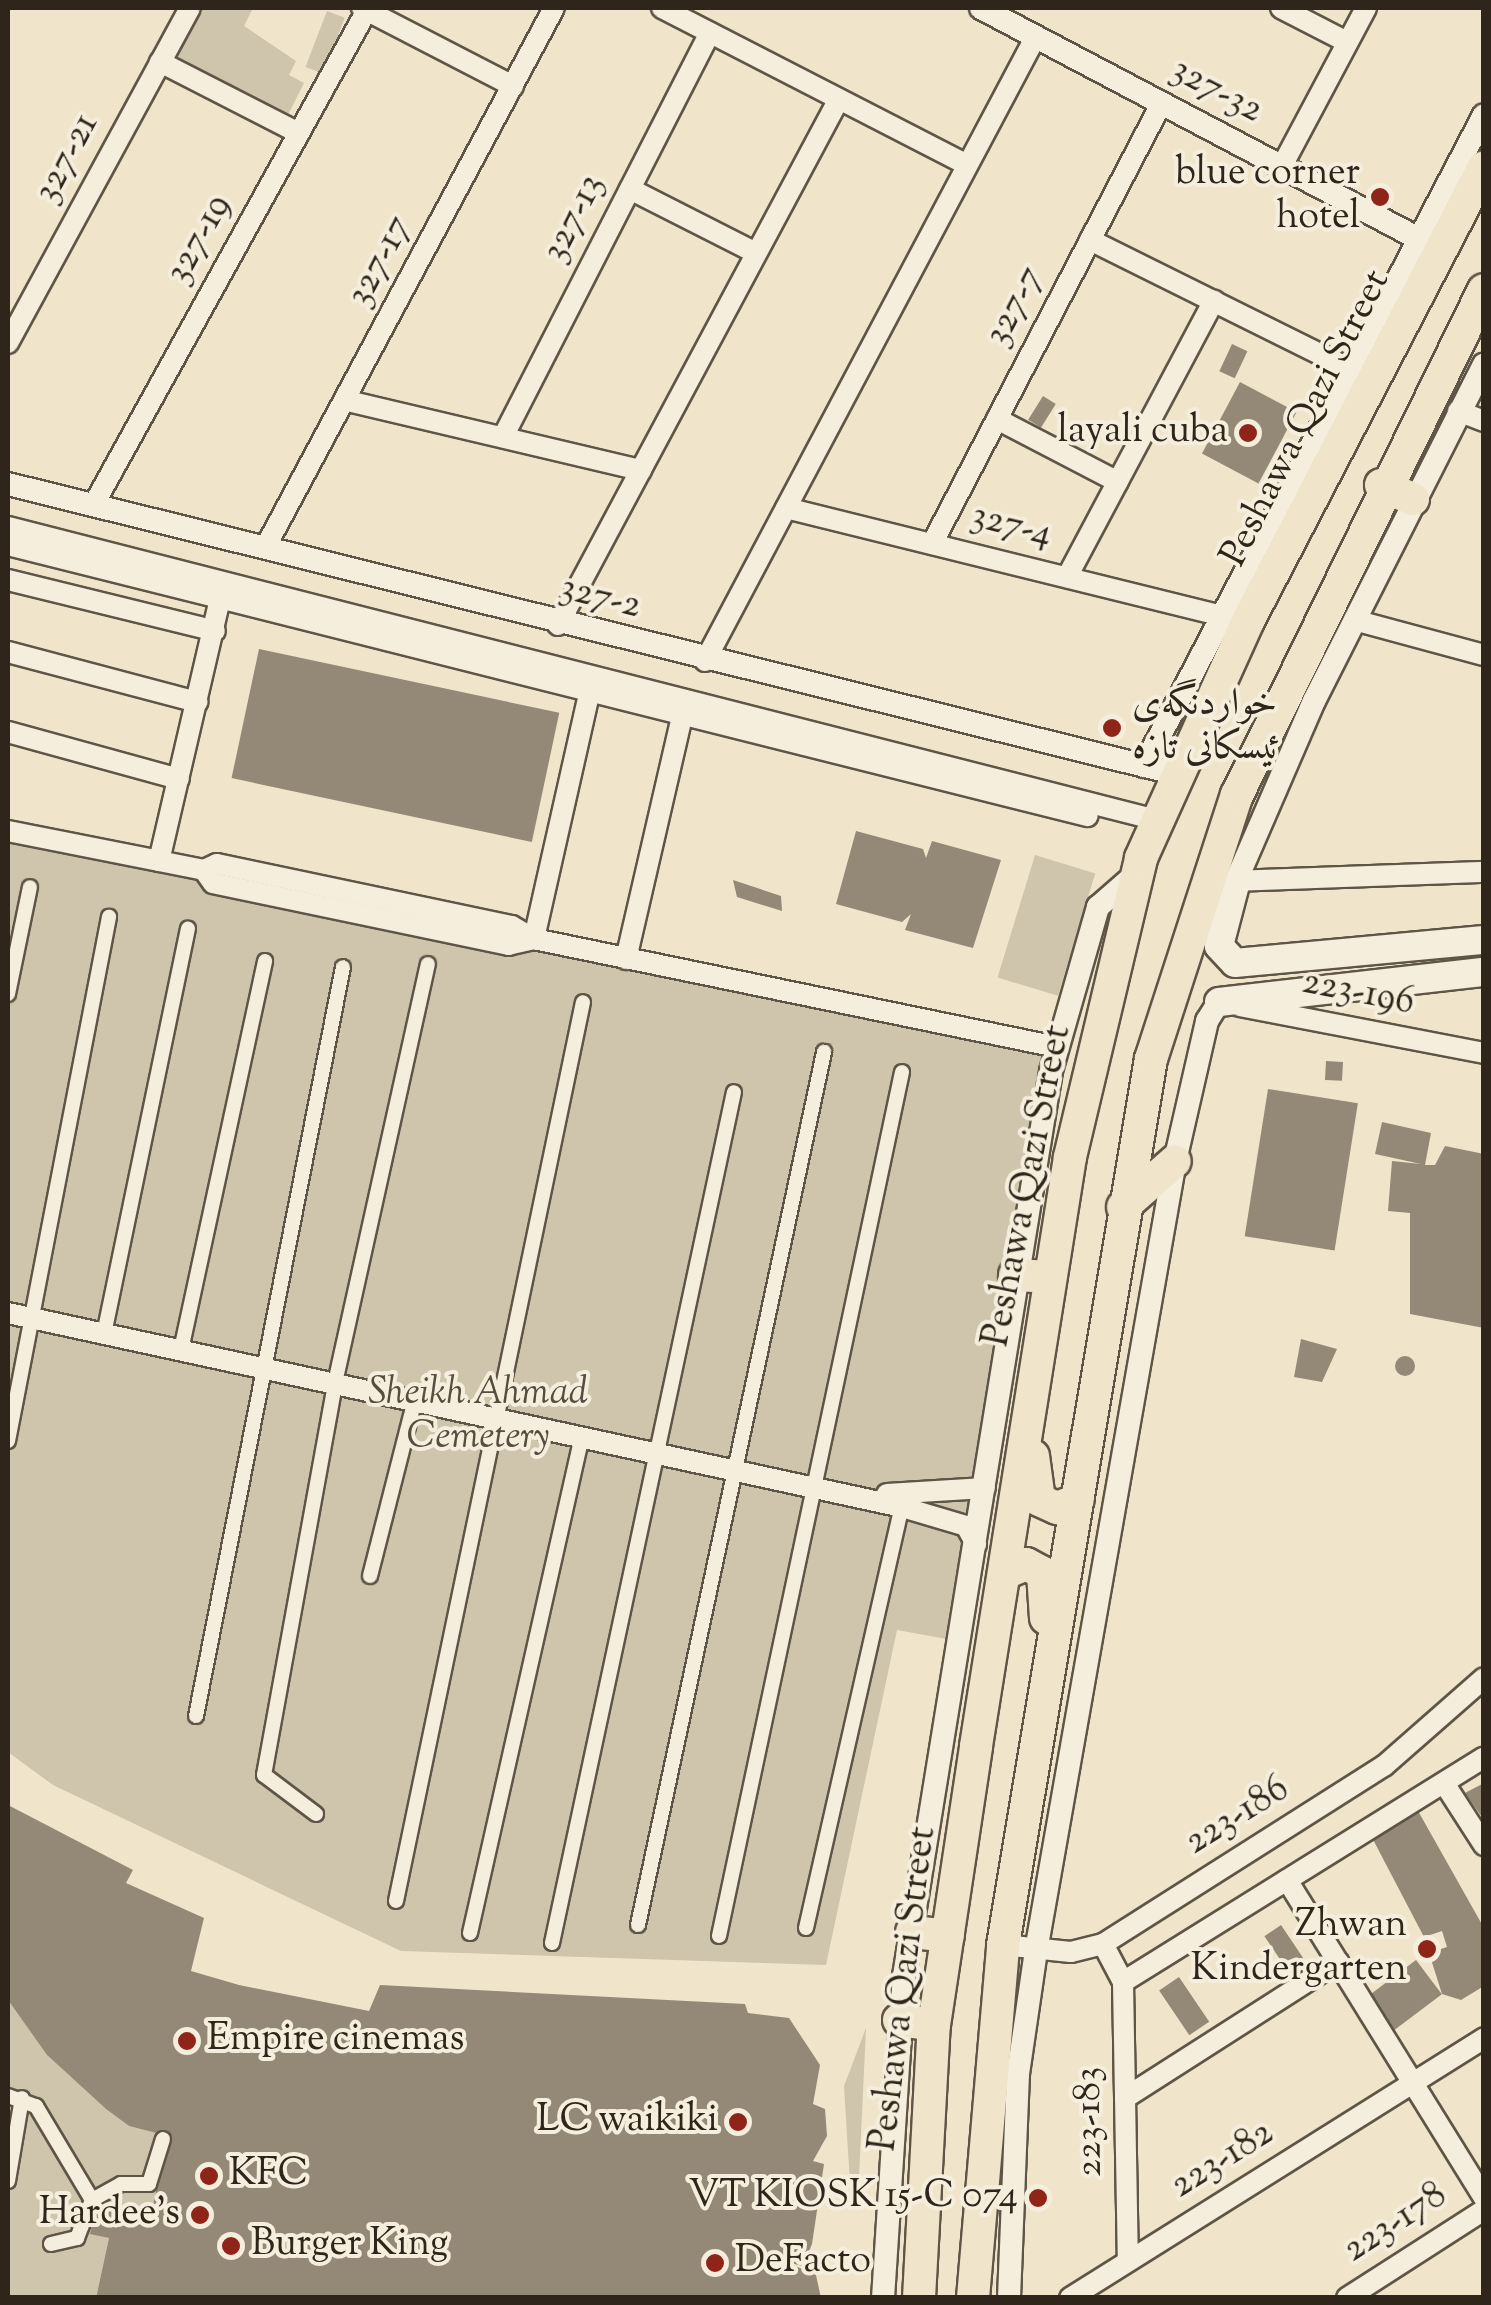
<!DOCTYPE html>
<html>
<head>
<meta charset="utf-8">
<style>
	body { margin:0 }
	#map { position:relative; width:1491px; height:2305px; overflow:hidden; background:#f0e5ca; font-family:"Sorts Mill Goudy",Amiri,serif }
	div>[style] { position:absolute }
	.green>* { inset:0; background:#cfc4ac; transform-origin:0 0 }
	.building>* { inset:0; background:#938976; transform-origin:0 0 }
	.round { border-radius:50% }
	.roads { filter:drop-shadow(2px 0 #5f5546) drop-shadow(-2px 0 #5f5546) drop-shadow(0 2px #5f5546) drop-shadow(0 -2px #5f5546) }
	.pedestrian>* { height:14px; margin:-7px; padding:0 7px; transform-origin:7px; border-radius:7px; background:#f5eedd }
	.minor>* { height:20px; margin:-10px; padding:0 10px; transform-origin:10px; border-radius:10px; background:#f5eedd }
	.tertiary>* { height:22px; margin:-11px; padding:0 11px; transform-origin:11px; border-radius:11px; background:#f5eedd }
	.secondary>* { height:28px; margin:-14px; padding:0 14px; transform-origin:14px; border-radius:14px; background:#f5eedd }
	.trunk>* { height:32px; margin:-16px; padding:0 16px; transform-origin:16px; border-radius:16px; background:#f0e5ca }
	.dots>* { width:28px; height:28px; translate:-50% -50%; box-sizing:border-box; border:5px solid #f5eedd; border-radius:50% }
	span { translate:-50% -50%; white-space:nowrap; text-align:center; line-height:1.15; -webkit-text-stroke:8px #f5eedd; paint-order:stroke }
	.street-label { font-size:38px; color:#2f251a }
	.poi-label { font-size:38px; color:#2f251a }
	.right { translate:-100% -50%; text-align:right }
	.left { translate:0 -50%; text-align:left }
	.park-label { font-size:38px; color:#574d3e; font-style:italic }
	.frame { position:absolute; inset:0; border:10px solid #2f251a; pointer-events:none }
</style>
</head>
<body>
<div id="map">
	<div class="green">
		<i style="clip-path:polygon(202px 8px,253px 8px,244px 26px,296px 61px,289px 75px,304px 83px,288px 115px,176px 57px)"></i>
		<i style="left:327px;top:11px;width:19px;height:60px;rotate:21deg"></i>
		<i style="clip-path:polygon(8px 834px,1044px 1055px,947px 1639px,897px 1630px,826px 1965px,401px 1951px,53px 1785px,8px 1752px)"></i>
		<i style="left:1035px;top:855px;width:63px;height:128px;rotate:17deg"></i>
		<i style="clip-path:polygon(8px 2000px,47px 2055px,106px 2109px,129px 2126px,168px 2136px,152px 2210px,97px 2202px,90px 2233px,109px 2238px,96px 2297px,8px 2297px)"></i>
		<i style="clip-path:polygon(866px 2028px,858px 2199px,851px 2200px,844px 2086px)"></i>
	</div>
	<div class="building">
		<i style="left:1232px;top:344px;width:17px;height:30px;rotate:25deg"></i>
		<i style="left:1240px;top:382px;width:64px;height:81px;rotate:28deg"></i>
		<i style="left:1043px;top:396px;width:15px;height:28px;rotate:32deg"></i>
		<i style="left:259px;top:649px;width:307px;height:132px;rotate:12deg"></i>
		<i style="clip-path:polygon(856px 831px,923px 849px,926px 858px,932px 841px,1001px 860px,973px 948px,905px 930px,911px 914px,902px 922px,836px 904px)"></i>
		<i style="clip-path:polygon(733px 880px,781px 896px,782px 911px,737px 897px)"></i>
		<i style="left:1326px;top:1061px;width:17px;height:19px;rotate:3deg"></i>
		<i style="left:1268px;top:1089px;width:91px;height:149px;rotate:9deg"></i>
		<i style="clip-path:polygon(1382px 1122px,1431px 1133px,1425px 1165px,1435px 1165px,1445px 1146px,1484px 1154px,1484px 1328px,1410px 1314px,1410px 1213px,1388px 1211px,1392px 1161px,1421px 1164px,1375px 1154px)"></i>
		<i style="clip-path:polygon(1301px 1339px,1337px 1349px,1322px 1382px,1294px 1377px)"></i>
		<i class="round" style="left:1395px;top:1356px;width:20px;height:20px"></i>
		<i style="clip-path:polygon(1484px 1783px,1484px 1820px,1465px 1793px)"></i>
		<i style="clip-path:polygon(1413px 1802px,1484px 1928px,1484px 1986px,1461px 2000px,1442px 1994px,1429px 1953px,1447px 1947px,1442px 1931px,1424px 1937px,1368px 1830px)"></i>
		<i style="clip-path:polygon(8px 1805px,133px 1870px,126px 1883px,204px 1918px,191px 1971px,239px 1985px,369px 2011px,380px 1985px,745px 2004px,748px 2013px,789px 2018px,820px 2065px,813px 2104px,825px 2109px,827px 2136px,813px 2161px,824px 2164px,812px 2244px,803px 2266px,786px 2262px,816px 2275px,821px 2298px,96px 2298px,109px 2238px,90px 2234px,97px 2202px,152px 2210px,168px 2136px,129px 2126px,106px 2109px,47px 2055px,8px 2000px)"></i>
		<i style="left:1281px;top:1925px;width:40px;height:20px;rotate:56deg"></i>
		<i style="left:1416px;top:1960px;width:43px;height:64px;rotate:53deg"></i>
		<i style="left:1179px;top:1977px;width:54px;height:24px;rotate:56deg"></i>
	</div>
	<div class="roads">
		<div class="pedestrian">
			<i style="left:8px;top:994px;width:109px;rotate:-78.4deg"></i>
			<i style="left:104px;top:1334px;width:414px;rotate:-78.3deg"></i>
			<i style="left:181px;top:1350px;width:398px;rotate:-77.8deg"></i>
			<i style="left:8px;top:1441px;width:534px;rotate:-79.09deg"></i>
			<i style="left:370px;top:1576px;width:182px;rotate:-75.7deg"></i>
			<i style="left:196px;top:1716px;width:763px;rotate:-78.9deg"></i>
			<i style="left:316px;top:1814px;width:65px;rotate:-143.1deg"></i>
			<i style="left:264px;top:1775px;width:398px;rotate:-79.7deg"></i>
			<i style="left:335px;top:1383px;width:429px;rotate:-77.5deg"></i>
			<i style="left:396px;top:1901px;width:918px;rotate:-78.25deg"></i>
			<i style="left:638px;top:1925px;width:893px;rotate:-77.97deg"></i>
			<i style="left:806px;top:1928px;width:432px;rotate:-77.2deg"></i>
			<i style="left:470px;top:1933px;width:509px;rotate:-77.3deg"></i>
			<i style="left:719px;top:1936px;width:883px;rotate:-78.04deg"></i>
			<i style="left:552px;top:1943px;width:870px;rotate:-77.93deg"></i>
			<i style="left:8px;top:2096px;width:30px;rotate:20deg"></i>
			<i style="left:36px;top:2106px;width:109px;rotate:59.2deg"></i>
			<i style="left:8px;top:2181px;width:84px;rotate:-80.4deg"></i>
			<i style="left:51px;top:2244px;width:27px;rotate:-13deg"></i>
			<i style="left:77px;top:2238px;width:41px;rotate:-68.5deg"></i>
			<i style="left:92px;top:2200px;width:33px;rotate:-29deg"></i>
			<i style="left:121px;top:2184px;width:28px"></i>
			<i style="left:149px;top:2184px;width:47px;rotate:-72.7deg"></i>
		</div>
		<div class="minor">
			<i style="left:362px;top:8px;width:170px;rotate:27.3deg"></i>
			<i style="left:662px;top:8px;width:343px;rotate:27.2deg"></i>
			<i style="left:1281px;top:8px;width:74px;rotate:27.3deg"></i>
			<i style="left:160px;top:62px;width:156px;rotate:27.1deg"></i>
			<i style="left:1282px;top:166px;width:179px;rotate:-62deg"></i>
			<i style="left:630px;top:189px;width:141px;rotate:26.9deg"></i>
			<i style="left:1090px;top:240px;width:288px;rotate:26.4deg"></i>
			<i style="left:8px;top:343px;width:381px;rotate:-61.5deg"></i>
			<i style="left:348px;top:401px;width:301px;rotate:13.3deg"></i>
			<i style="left:1458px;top:411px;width:28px;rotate:21deg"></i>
			<i style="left:997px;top:419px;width:136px;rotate:27.5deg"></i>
			<i style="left:503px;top:437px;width:454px;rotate:-62.9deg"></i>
			<i style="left:94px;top:504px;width:564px;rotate:-61.07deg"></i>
			<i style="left:786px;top:508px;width:446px;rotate:13.9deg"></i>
			<i style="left:8px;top:527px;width:1186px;rotate:14.31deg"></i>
			<i style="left:932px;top:544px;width:497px;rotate:-62.5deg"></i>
			<i style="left:8px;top:545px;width:1113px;rotate:14.1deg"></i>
			<i style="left:266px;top:546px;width:610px;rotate:-61.84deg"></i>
			<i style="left:1067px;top:577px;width:313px;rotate:-62deg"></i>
			<i style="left:8px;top:580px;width:213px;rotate:13.8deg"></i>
			<i style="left:1354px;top:620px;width:135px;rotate:15.1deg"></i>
			<i style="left:558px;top:625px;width:596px;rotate:-61.89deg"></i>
			<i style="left:8px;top:652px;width:196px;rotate:14.8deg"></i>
			<i style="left:705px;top:661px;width:707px;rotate:-62.09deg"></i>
			<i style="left:592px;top:681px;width:264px;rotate:102.7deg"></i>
			<i style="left:534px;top:939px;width:534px;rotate:11.67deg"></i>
			<i style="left:8px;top:732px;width:177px;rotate:15.4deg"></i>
			<i style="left:8px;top:831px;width:154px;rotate:11.2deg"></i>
			<i style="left:159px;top:861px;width:283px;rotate:-76.9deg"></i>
			<i style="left:159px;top:861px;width:46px;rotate:11.3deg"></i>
			<i style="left:217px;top:864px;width:301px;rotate:11.9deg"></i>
			<i style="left:512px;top:926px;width:26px;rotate:31deg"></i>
			<i style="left:534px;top:939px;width:26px;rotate:167deg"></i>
			<i style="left:509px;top:945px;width:302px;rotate:-168.2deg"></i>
			<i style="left:213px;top:883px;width:16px;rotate:-125deg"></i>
			<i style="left:204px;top:870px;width:14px;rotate:-25deg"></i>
			<i style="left:1236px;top:881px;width:248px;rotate:-2.1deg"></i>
			<i style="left:626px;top:959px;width:259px;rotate:-77deg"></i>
			<i style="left:1240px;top:1006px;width:248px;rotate:10.9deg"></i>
			<i style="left:8px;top:1313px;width:915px;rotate:12.24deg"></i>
			<i style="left:902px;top:1507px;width:67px;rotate:16.5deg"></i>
			<i style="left:966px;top:1526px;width:21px;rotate:61deg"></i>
			<i style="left:887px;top:1494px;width:98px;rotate:-3.5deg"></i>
			<i style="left:1444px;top:1783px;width:74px;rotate:57.2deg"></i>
			<i style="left:1287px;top:1880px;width:374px;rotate:58.2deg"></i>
			<i style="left:1103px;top:1944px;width:43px;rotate:62.2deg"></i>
			<i style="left:1123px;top:1982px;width:279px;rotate:89deg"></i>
			<i style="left:1003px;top:1945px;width:68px;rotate:5.9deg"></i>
			<i style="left:1071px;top:1952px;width:33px;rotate:-14deg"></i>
			<i style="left:1103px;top:1944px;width:333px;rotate:-32.4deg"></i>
			<i style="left:1384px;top:1766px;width:133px;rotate:-41.3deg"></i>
			<i style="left:1123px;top:1982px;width:425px;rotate:-31.9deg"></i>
			<i style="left:1125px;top:2098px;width:253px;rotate:-32.6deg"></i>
			<i style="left:1070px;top:2298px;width:489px;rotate:-32.1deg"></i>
			<i style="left:1347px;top:2298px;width:163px;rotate:-32.7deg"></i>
		</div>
		<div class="tertiary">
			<i style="left:981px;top:8px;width:494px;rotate:27.8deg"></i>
			<i style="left:8px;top:484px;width:1204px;rotate:13.93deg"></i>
			<i style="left:1144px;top:766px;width:734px;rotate:-62.42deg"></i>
			<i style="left:1236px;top:881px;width:196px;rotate:-66.6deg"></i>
			<i style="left:1314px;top:701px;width:377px;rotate:-63.2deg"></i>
			<i style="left:883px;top:2298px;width:323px;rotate:-86.3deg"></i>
			<i style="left:904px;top:1976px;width:917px;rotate:-80.77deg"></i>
			<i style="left:1051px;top:1071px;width:171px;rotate:-74deg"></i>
			<i style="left:1098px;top:907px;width:52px;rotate:-41.1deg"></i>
			<i style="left:1009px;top:2298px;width:224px;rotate:-87.7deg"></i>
			<i style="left:1018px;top:2074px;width:124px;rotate:-81.7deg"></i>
			<i style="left:1036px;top:1951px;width:802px;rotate:-80.02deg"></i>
			<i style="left:1175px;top:1161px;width:144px;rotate:-77.1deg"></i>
			<i style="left:1207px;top:1021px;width:22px;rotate:-58deg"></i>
		</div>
		<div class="secondary">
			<i style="left:1236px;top:881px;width:67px;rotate:104.7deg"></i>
			<i style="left:1219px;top:946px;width:23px;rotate:47deg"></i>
			<i style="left:1235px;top:963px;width:250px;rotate:-5.3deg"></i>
			<i style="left:1219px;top:1002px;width:267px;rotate:-6.5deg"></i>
		</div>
		<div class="trunk">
			<i style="left:1381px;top:485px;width:35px;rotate:24deg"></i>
			<i style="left:1123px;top:1207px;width:69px;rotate:-41.5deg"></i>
			<i style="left:1015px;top:1275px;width:34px;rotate:3deg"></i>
			<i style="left:1033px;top:1456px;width:44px;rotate:82.2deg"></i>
			<i style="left:1039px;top:1500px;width:20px;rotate:24deg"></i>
			<i style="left:1057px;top:1508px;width:22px;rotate:-21deg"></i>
			<i style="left:1005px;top:1573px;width:23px;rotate:-23deg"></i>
			<i style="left:1026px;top:1564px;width:19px;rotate:28deg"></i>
			<i style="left:1043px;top:1573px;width:45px;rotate:86.2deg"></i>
			<i style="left:912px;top:1932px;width:36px;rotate:6deg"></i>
			<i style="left:899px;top:2020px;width:35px;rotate:8deg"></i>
			<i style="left:919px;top:2298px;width:273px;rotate:-86.9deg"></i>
			<i style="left:934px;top:2025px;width:282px;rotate:-81.4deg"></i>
			<i style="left:976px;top:1746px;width:596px;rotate:-80.93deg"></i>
			<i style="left:1070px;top:1157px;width:307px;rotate:-76.6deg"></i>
			<i style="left:1141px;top:858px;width:262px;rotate:-65.7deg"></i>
			<i style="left:1249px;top:619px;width:509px;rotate:-62.53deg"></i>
			<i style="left:973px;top:2298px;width:354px;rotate:-85.1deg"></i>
			<i style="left:1003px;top:1945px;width:898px;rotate:-80.52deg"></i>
			<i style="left:1151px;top:1059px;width:278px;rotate:-72deg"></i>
			<i style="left:1237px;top:795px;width:562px;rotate:-63.94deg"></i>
		</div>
	</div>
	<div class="dots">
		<i style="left:1380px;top:197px;background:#8f2418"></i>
		<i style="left:1248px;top:433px;background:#8f2418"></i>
		<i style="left:1112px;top:728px;background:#8f2418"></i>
		<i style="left:1427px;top:1949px;background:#8f2418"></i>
		<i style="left:187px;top:2041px;background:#8f2418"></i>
		<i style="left:738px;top:2122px;background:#8f2418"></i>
		<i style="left:209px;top:2176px;background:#8f2418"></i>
		<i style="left:1038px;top:2198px;background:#8f2418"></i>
		<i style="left:200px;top:2215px;background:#8f2418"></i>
		<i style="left:231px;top:2246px;background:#8f2418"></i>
		<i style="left:715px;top:2263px;background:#8f2418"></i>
	</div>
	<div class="street-label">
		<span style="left:1216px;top:92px;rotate:28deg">327-32</span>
		<span style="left:68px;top:159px;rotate:-62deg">327-21</span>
		<span style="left:575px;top:219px;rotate:-63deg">327-13</span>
		<span style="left:200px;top:240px;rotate:-61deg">327-19</span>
		<span style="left:381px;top:262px;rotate:-62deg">327-17</span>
		<span style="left:1016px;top:307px;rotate:-62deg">327-7</span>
		<span style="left:1307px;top:419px;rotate:-63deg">Peshawa Qazi Street</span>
		<span style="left:1011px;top:527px;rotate:14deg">327-4</span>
		<span style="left:600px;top:599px;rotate:14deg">327-2</span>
		<span style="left:1358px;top:994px;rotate:11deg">223-196</span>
		<span style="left:1029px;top:1186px;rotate:-79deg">Peshawa Qazi Street</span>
		<span style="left:1238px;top:1817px;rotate:-32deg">223-186</span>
		<span style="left:905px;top:1989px;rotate:-83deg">Peshawa Qazi Street</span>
		<span style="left:1091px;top:2122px;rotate:-91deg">223-183</span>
		<span style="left:1223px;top:2161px;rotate:-32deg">223-182</span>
		<span style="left:1396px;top:2224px;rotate:-33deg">223-178</span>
	</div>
	<div class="poi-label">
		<span class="right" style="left:1360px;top:197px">blue corner<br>hotel</span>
		<span class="right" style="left:1228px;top:433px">layali cuba</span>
		<span class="left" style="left:1132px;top:728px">خواردنگەی<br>ئیسکانی تازە</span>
		<span class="right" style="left:1407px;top:1949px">Zhwan<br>Kindergarten</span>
		<span class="left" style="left:207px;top:2041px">Empire cinemas</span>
		<span class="right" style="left:718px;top:2122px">LC waikiki</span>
		<span class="left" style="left:229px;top:2176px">KFC</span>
		<span class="right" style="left:1018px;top:2198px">VT KIOSK 15-C 074</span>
		<span class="right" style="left:180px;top:2215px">Hardee's</span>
		<span class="left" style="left:251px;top:2246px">Burger King</span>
		<span class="left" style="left:735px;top:2263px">DeFacto</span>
	</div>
	<div class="park-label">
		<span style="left:478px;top:1417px">Sheikh Ahmad<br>Cemetery</span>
	</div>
	<div class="frame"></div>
</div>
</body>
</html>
